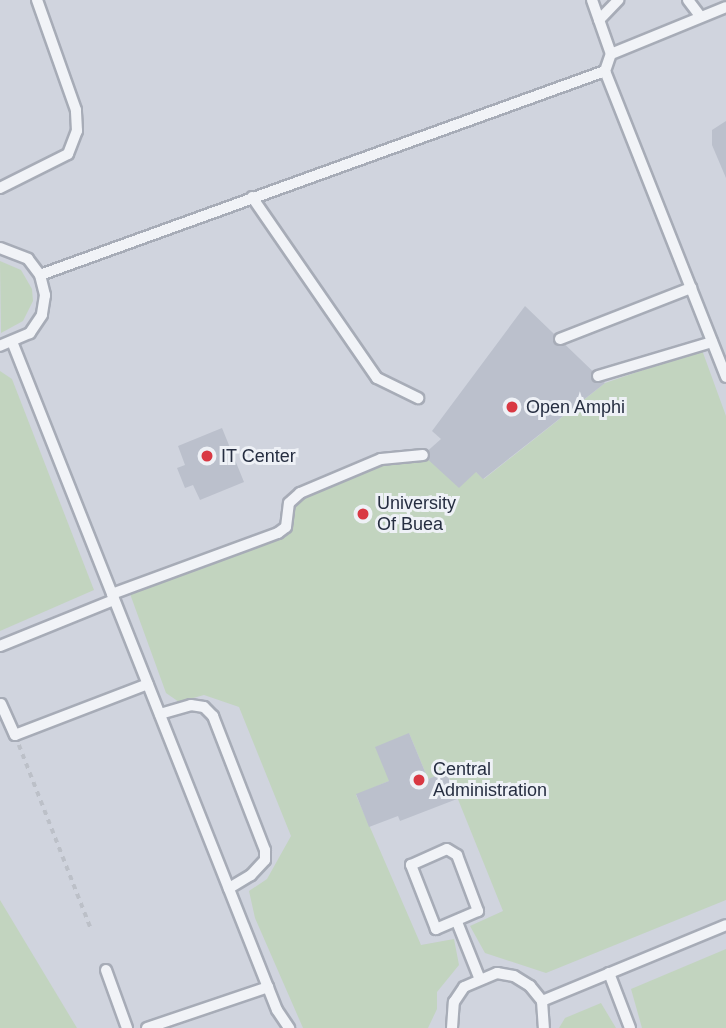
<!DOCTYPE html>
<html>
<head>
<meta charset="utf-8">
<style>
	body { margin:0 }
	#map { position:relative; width:726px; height:1028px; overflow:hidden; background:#dee2e9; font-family:Helvetica,sans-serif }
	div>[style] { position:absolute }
	.built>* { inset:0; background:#d0d4de; transform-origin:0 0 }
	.green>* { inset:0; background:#c2d4bf }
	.building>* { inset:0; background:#bbc0cc }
	.path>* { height:3.5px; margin-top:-1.75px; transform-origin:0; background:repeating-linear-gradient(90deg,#bcc0c8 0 5px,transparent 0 10px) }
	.roads { filter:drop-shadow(2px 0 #a7acb7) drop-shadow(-2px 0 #a7acb7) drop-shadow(0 2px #a7acb7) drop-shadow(0 -2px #a7acb7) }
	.lane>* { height:10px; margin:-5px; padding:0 5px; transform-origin:5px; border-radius:5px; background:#f1f3f7 }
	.dots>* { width:19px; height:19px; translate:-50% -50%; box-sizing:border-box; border:4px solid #eef1f6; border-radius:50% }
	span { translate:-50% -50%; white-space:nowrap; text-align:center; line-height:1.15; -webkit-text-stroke:6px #eef1f6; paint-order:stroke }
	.poi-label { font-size:18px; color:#262e41 }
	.left { translate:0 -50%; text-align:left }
</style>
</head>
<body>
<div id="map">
	<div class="built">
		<i style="left:0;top:0;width:726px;height:1028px"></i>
	</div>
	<div class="green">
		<i style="clip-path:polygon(0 261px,21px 270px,32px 289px,33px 301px,23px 321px,1px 333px)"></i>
		<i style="clip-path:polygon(702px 350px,726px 416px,726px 900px,546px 973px,485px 953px,470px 926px,503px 911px,447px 772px,428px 779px,409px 733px,389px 781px,356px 795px,421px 945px,454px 939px,459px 965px,437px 992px,437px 1009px,428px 1028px,303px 1028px,255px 918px,249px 891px,267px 879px,291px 836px,239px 707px,204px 695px,179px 702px,166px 693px,129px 591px,286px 537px,293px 504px,381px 459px,423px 455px,476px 472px,484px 479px,605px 383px)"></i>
		<i style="clip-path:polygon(0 371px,12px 379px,94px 590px,0 631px)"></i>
		<i style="clip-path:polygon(0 900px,77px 1028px,0 1028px)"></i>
		<i style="clip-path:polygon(726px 949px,726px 1028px,642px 1028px,631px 989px)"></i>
		<i style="clip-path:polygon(601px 1003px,616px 1028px,559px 1028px,565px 1018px)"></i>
	</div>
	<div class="building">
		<i style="clip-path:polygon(726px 121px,726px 178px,712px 145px,712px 130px)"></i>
		<i style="clip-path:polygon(525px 306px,605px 383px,483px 479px,476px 472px,459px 488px,423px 455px,441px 439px,432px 431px)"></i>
		<i style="clip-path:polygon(222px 428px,244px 482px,200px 500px,193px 485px,185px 488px,177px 468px,185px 465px,178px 446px)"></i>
		<i style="clip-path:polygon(409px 733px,428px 779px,446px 772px,457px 799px,400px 821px,398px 816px,369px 827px,356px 794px,389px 781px,375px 747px)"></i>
	</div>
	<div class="path">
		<i style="left:19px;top:745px;width:198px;rotate:68.6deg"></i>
	</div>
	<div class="roads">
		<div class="lane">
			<i style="left:592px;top:0;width:57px;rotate:70.6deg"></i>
			<i style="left:688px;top:0;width:21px;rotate:53deg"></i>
			<i style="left:599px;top:20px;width:28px;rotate:-46deg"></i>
			<i style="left:605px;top:71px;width:329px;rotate:68.4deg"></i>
			<i style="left:0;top:188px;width:76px;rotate:-26.6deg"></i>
			<i style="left:68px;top:154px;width:25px;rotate:-69deg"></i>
			<i style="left:77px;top:131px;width:21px;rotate:-93deg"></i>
			<i style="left:76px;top:110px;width:117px;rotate:-109.5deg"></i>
			<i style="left:252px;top:197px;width:220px;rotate:55.4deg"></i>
			<i style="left:377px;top:378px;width:46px;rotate:26deg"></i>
			<i style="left:0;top:248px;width:30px;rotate:21deg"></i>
			<i style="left:28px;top:259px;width:20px;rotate:53deg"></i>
			<i style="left:40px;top:275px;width:21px;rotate:76deg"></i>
			<i style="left:45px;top:295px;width:20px;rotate:99deg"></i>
			<i style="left:42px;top:315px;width:22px;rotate:124deg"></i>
			<i style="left:30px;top:333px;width:33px;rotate:157deg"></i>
			<i style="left:40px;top:275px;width:601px;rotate:-19.85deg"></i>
			<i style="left:605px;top:71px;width:18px;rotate:-71deg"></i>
			<i style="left:611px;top:54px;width:124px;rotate:-22.2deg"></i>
			<i style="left:560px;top:339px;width:141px;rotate:-21.3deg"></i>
			<i style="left:13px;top:344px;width:716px;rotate:68.38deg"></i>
			<i style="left:277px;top:1010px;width:22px;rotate:56deg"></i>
			<i style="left:598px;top:376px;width:119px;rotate:-16.6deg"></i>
			<i style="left:112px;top:594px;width:177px;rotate:-20.2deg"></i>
			<i style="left:278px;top:533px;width:10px;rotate:-37deg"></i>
			<i style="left:286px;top:527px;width:24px;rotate:-83deg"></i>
			<i style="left:289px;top:503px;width:15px;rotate:-42deg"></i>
			<i style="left:300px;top:493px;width:88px;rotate:-22.8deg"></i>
			<i style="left:381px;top:459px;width:42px;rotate:-5.4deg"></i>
			<i style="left:0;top:646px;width:123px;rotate:-22deg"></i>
			<i style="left:1px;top:704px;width:34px;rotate:66deg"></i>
			<i style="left:15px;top:735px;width:142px;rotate:-21deg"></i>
			<i style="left:160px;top:714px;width:32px;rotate:-16deg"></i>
			<i style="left:191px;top:705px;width:13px;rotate:9deg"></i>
			<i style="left:204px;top:707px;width:13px;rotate:45deg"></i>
			<i style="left:213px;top:716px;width:144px;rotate:68.8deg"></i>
			<i style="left:265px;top:850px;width:10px;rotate:90deg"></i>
			<i style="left:265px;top:860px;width:21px;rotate:133deg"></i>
			<i style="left:251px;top:875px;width:26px;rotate:149deg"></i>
			<i style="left:447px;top:849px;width:12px;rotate:31deg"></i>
			<i style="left:457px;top:855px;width:60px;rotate:69.4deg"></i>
			<i style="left:478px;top:911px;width:46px;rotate:156.8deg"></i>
			<i style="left:436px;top:929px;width:69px;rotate:-111.3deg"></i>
			<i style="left:411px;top:865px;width:39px;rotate:-24deg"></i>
			<i style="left:457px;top:922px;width:59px;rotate:68.2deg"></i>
			<i style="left:106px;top:970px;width:62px;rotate:70.1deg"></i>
			<i style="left:609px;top:973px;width:59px;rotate:69.1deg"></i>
			<i style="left:542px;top:1001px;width:199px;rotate:-22.4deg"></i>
			<i style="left:147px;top:1028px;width:128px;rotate:-18.7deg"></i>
			<i style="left:452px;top:1028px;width:26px;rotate:-86deg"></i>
			<i style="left:454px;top:1002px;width:18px;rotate:-56deg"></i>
			<i style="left:464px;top:987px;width:36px;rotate:-23deg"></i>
			<i style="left:497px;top:973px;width:17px;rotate:10deg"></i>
			<i style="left:514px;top:976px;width:19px;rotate:32deg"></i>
			<i style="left:530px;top:986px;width:19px;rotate:51deg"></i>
			<i style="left:542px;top:1001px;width:27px;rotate:86deg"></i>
		</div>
	</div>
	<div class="dots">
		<i style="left:512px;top:407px;background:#d93843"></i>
		<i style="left:207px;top:456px;background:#d93843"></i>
		<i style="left:363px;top:514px;background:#d93843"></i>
		<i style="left:419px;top:780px;background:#d93843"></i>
	</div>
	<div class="poi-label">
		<span class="left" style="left:526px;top:407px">Open Amphi</span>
		<span class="left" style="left:221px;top:456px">IT Center</span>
		<span class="left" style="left:377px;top:514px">University<br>Of Buea</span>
		<span class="left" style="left:433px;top:780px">Central<br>Administration</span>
	</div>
</div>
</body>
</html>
